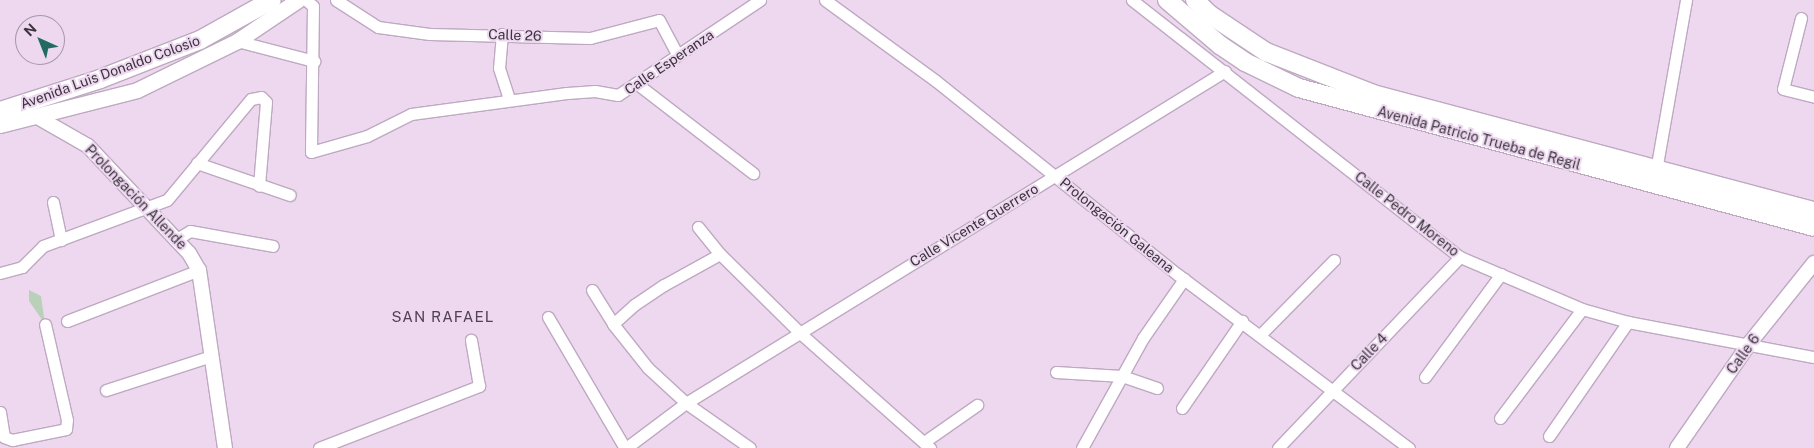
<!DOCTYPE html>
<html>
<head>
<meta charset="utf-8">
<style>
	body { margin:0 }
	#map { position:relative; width:1814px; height:448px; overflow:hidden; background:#edd8f0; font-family:"Public Sans",sans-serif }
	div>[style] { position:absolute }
	.green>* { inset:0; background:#bad1b9 }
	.roads { filter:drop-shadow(1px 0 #bea9c1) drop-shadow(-1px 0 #bea9c1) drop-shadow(0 1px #bea9c1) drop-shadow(0 -1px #bea9c1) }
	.minor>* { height:11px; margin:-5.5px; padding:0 5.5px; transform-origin:5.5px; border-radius:5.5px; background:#fff }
	.tertiary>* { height:14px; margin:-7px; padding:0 7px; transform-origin:7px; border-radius:7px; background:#fff }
	.secondary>* { height:15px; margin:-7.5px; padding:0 7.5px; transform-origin:7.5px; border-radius:7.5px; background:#fff }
	.primary>* { height:18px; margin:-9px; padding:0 9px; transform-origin:9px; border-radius:9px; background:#fff }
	span { translate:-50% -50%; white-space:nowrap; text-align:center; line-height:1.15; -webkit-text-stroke:4px #edd8f0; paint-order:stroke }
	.street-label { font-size:14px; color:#3c333d }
	.neighbourhood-label { font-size:15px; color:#524054; letter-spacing:1px }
	.north { position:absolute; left:15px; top:15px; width:50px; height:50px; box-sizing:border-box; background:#edd8f0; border:1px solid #a696a8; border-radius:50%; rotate:316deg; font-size:14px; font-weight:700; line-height:20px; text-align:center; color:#3c333d }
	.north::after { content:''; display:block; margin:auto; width:18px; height:22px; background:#236b61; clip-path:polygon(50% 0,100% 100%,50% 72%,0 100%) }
</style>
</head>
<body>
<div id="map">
	<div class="green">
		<i style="clip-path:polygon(29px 290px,41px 296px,45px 324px,29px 301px)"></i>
	</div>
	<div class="roads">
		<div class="minor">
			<i style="left:306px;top:0;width:9px;rotate:41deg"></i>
			<i style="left:313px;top:6px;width:146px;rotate:90.8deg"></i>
			<i style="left:311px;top:152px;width:58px;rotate:-15.9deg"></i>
			<i style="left:367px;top:136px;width:49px;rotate:-26.6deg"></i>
			<i style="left:411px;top:114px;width:157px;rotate:-7.7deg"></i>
			<i style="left:567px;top:93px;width:28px;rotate:-4deg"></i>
			<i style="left:595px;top:91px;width:23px;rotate:10deg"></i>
			<i style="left:618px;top:95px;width:171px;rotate:-33.8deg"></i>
			<i style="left:336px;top:0;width:50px;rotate:32.7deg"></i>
			<i style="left:378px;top:27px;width:52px;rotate:7.7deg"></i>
			<i style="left:430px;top:34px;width:160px;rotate:1.4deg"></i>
			<i style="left:590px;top:38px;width:71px;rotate:-14.6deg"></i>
			<i style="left:659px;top:20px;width:40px;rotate:62deg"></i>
			<i style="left:825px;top:0;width:137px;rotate:36.1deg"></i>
			<i style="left:936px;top:81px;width:309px;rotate:38.7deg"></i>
			<i style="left:1177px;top:274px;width:290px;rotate:36.9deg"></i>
			<i style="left:1132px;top:0;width:417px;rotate:38.1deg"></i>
			<i style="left:1460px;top:257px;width:133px;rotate:23.1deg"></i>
			<i style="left:1582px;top:309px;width:48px;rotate:15.8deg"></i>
			<i style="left:1628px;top:322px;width:189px;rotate:10.7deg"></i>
			<i style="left:1801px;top:18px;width:73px;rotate:104.2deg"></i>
			<i style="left:1783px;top:89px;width:32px;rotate:14deg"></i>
			<i style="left:502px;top:34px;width:34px;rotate:95deg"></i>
			<i style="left:499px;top:68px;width:32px;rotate:72deg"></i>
			<i style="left:237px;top:41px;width:80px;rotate:14.6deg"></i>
			<i style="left:636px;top:83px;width:148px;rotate:37.6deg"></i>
			<i style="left:197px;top:163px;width:98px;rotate:19deg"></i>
			<i style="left:1655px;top:176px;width:179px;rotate:-80deg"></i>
			<i style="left:53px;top:202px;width:39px;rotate:78deg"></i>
			<i style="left:698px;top:227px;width:35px;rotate:51deg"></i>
			<i style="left:720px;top:254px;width:112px;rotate:44.6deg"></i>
			<i style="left:800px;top:333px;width:174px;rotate:41.5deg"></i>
			<i style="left:177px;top:239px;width:15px;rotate:-32deg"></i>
			<i style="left:190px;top:231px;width:84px;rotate:10.2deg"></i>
			<i style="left:0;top:273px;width:23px;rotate:-15deg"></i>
			<i style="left:22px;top:267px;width:30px;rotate:-45deg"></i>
			<i style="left:43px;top:246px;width:132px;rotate:-20.4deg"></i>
			<i style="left:167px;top:200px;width:131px;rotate:-50.3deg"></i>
			<i style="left:251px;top:99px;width:10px;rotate:-11deg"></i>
			<i style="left:261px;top:97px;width:7px;rotate:45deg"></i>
			<i style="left:266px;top:102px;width:84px;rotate:94.8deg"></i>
			<i style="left:592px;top:290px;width:40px;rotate:58deg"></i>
			<i style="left:613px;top:324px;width:56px;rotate:51.5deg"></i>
			<i style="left:648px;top:368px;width:52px;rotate:42.6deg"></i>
			<i style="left:686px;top:403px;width:78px;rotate:35.1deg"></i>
			<i style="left:548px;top:317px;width:152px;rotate:59.6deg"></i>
			<i style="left:67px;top:321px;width:142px;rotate:-21.1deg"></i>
			<i style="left:613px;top:324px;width:28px;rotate:-42deg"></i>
			<i style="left:634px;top:305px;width:36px;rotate:-34deg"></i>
			<i style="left:664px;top:285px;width:64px;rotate:-29deg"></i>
			<i style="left:1261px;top:334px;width:104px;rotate:-45.4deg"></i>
			<i style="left:1056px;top:372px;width:66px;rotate:3.5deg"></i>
			<i style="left:1122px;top:376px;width:37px;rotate:19deg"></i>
			<i style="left:1425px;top:377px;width:128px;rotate:-53.6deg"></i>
			<i style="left:106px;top:390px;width:110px;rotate:-17.9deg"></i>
			<i style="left:1182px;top:408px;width:106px;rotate:-55.4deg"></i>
			<i style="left:0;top:412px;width:25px;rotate:81deg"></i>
			<i style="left:4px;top:437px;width:9px;rotate:21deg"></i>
			<i style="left:12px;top:440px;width:55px;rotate:-11.5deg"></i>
			<i style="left:66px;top:429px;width:9px;rotate:-84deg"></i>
			<i style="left:67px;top:420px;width:98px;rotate:-102.9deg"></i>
			<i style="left:1500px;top:418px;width:136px;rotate:-53deg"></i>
			<i style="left:1549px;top:436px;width:139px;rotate:-55.3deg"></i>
			<i style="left:924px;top:442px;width:65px;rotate:-34.9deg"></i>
			<i style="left:319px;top:448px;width:172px;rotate:-21.2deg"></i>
			<i style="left:479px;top:386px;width:47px;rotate:-99.9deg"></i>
			<i style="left:626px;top:448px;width:75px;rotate:-36.9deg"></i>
			<i style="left:686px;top:403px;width:633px;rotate:-31.63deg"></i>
			<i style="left:1082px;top:448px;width:126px;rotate:-61deg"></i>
			<i style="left:1143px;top:338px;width:72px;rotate:-55.2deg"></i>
			<i style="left:1278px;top:448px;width:264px;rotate:-46.4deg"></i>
		</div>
		<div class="tertiary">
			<i style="left:32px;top:114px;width:64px;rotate:29.7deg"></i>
			<i style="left:88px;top:146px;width:147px;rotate:46.7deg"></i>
			<i style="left:189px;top:253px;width:20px;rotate:60deg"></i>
			<i style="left:199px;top:270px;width:180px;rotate:81.7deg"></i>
			<i style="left:1677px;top:448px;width:126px;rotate:-55.3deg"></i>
			<i style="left:1749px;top:344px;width:104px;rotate:-51.3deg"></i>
		</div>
		<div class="secondary">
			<i style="left:0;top:125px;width:141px;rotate:-14.3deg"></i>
			<i style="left:137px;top:90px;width:111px;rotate:-26.1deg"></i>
			<i style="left:237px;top:41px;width:73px;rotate:-33.9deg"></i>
		</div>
		<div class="primary">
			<i style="left:1167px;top:0;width:70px;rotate:40.3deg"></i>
			<i style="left:1220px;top:45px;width:30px;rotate:34deg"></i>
			<i style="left:1245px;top:62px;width:60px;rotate:25.7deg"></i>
			<i style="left:1299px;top:88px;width:533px;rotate:15.1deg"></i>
			<i style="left:1195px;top:0;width:20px;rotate:45deg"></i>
			<i style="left:1209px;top:14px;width:69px;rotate:33.7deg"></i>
			<i style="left:1266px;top:52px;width:115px;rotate:21.4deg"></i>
			<i style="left:1373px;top:94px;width:456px;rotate:14.9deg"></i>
			<i style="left:0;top:111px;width:105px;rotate:-17.7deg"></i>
			<i style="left:100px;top:79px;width:107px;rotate:-21.3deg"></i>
			<i style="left:200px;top:40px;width:82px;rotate:-29.1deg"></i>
		</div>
	</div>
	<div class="street-label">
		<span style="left:515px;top:35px;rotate:2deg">Calle 26</span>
		<span style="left:669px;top:62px;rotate:-34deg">Calle Esperanza</span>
		<span style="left:110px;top:72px;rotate:-20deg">Avenida Luis Donaldo Colosio</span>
		<span style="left:1479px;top:138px;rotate:15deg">Avenida Patricio Trueba de Regil</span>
		<span style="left:136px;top:197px;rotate:46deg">Prolongación Allende</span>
		<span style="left:1407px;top:214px;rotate:38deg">Calle Pedro Moreno</span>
		<span style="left:974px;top:225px;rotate:-31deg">Calle Vicente Guerrero</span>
		<span style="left:1117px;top:225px;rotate:39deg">Prolongación Galeana</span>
		<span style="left:1369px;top:352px;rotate:-46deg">Calle 4</span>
		<span style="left:1743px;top:354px;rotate:-54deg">Calle 6</span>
	</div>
	<div class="neighbourhood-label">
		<span style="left:443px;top:317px">SAN RAFAEL</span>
	</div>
	<div class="north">N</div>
</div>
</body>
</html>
